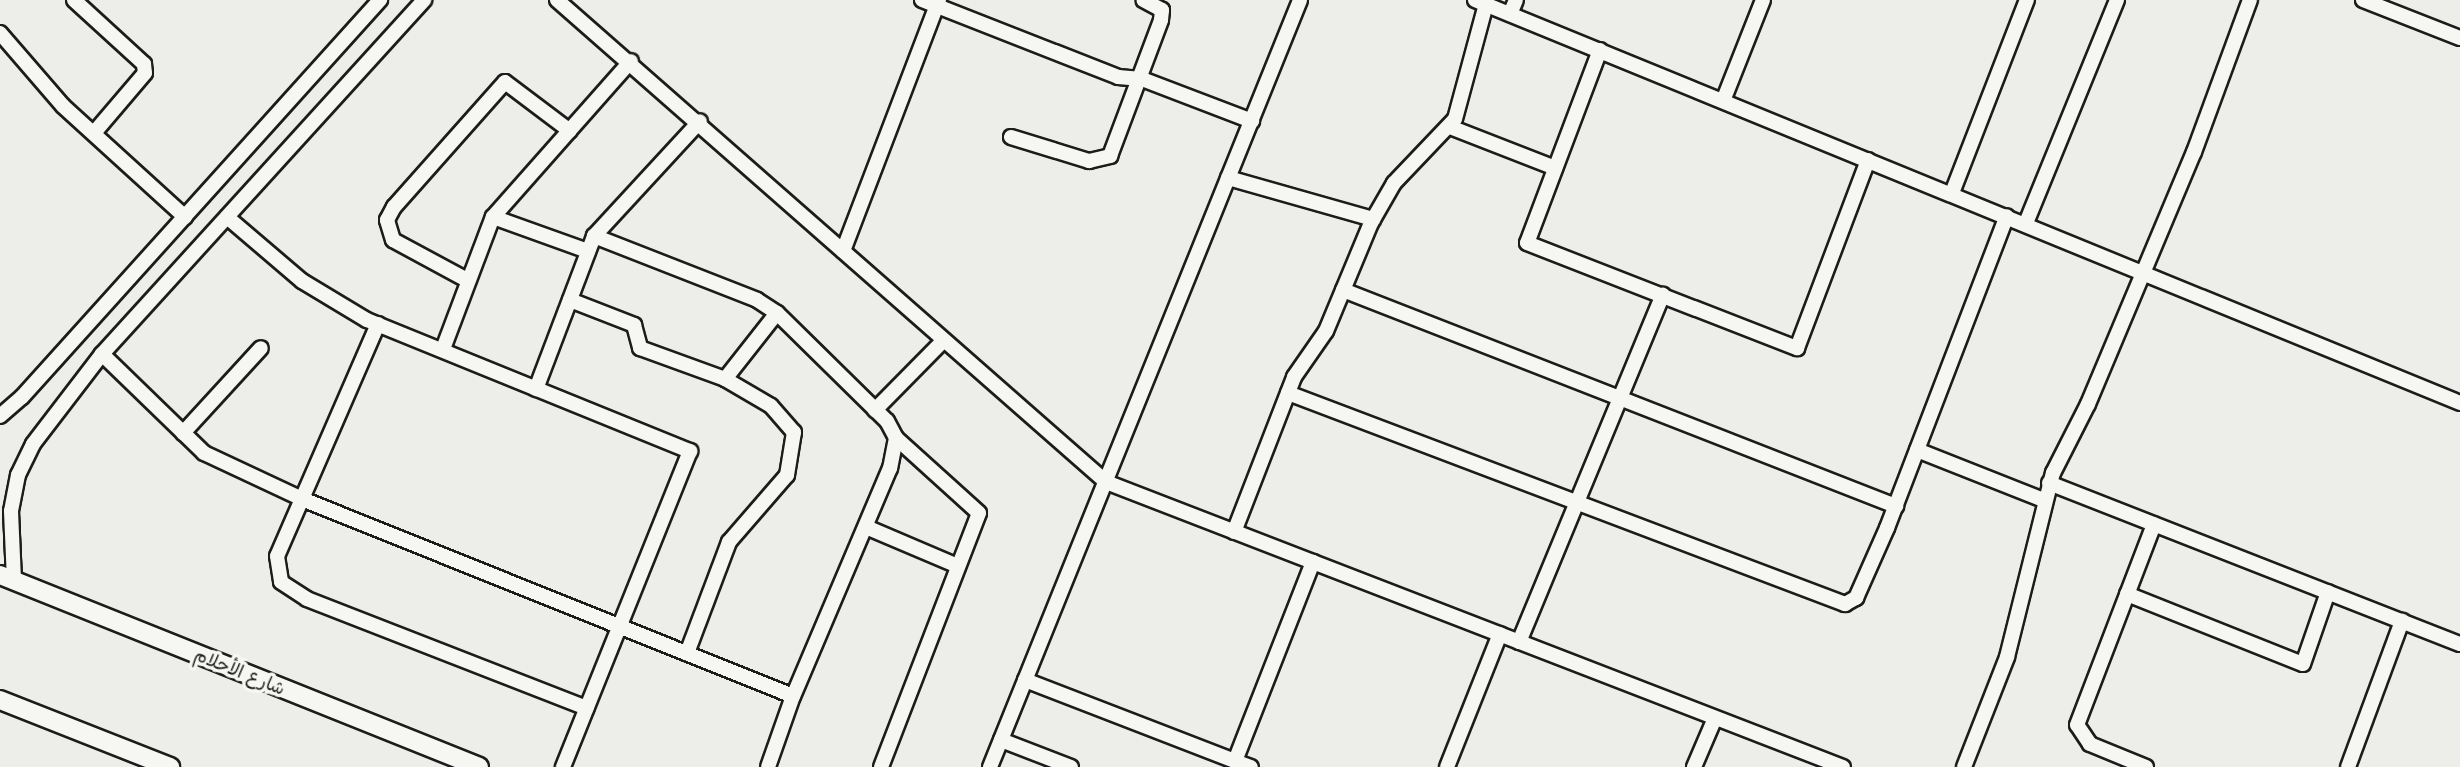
<!DOCTYPE html>
<html>
<head>
<meta charset="utf-8">
<style>
	body { margin:0 }
	#map { position:relative; width:2460px; height:767px; overflow:hidden; background:#edede9; font-family:"Playpen Sans","Playpen Sans Arabic",sans-serif }
	div>[style] { position:absolute }
	.roads { filter:drop-shadow(2px 0 #1c1c1c) drop-shadow(-2px 0 #1c1c1c) drop-shadow(0 2px #1c1c1c) drop-shadow(0 -2px #1c1c1c) }
	.minor>* { height:14px; margin:-7px; padding:0 7px; transform-origin:7px; border-radius:7px; background:#f6f6f2 }
	.major>* { height:18px; margin:-9px; padding:0 9px; transform-origin:9px; border-radius:9px; background:#f6f6f2 }
	span { translate:-50% -50%; white-space:nowrap; text-align:center; line-height:1.15; -webkit-text-stroke:7px #f6f6f2; paint-order:stroke }
	.street-label { font-size:18px; color:#1c1c1c }
</style>
</head>
<body>
<div id="map">
	<div class="roads">
		<div class="minor">
			<i style="left:74px;top:0;width:95px;rotate:42.4deg"></i>
			<i style="left:144px;top:64px;width:9px;rotate:84deg"></i>
			<i style="left:145px;top:73px;width:79px;rotate:130.4deg"></i>
			<i style="left:557px;top:0;width:731px;rotate:41.28deg"></i>
			<i style="left:1106px;top:482px;width:790px;rotate:21.14deg"></i>
			<i style="left:922px;top:0;width:211px;rotate:21.4deg"></i>
			<i style="left:1118px;top:77px;width:24px;rotate:5deg"></i>
			<i style="left:1142px;top:79px;width:118px;rotate:20.9deg"></i>
			<i style="left:1475px;top:0;width:1064px;rotate:22.25deg"></i>
			<i style="left:2363px;top:0;width:104px;rotate:21.4deg"></i>
			<i style="left:1510px;top:14px;width:15px;rotate:-67deg"></i>
			<i style="left:0;top:33px;width:96px;rotate:49.2deg"></i>
			<i style="left:63px;top:106px;width:165px;rotate:42.3deg"></i>
			<i style="left:1600px;top:50px;width:206px;rotate:110.7deg"></i>
			<i style="left:1527px;top:243px;width:290px;rotate:21.3deg"></i>
			<i style="left:1797px;top:348px;width:201px;rotate:-69.3deg"></i>
			<i style="left:1723px;top:101px;width:109px;rotate:-68.4deg"></i>
			<i style="left:1450px;top:127px;width:113px;rotate:21.3deg"></i>
			<i style="left:1011px;top:137px;width:82px;rotate:17.1deg"></i>
			<i style="left:1089px;top:161px;width:22px;rotate:-13deg"></i>
			<i style="left:1110px;top:156px;width:145px;rotate:-69.4deg"></i>
			<i style="left:1161px;top:20px;width:10px;rotate:-84deg"></i>
			<i style="left:1162px;top:10px;width:21px;rotate:-152deg"></i>
			<i style="left:1228px;top:178px;width:151px;rotate:15.8deg"></i>
			<i style="left:1952px;top:193px;width:207px;rotate:-68.8deg"></i>
			<i style="left:227px;top:217px;width:99px;rotate:40.5deg"></i>
			<i style="left:302px;top:281px;width:76px;rotate:31deg"></i>
			<i style="left:367px;top:320px;width:349px;rotate:22.1deg"></i>
			<i style="left:690px;top:451px;width:341px;rotate:111.9deg"></i>
			<i style="left:493px;top:217px;width:101px;rotate:19.7deg"></i>
			<i style="left:2026px;top:223px;width:241px;rotate:-67.8deg"></i>
			<i style="left:594px;top:236px;width:175px;rotate:21.4deg"></i>
			<i style="left:757px;top:300px;width:24px;rotate:33deg"></i>
			<i style="left:777px;top:313px;width:154px;rotate:44.5deg"></i>
			<i style="left:887px;top:421px;width:19px;rotate:62deg"></i>
			<i style="left:896px;top:438px;width:31px;rotate:101deg"></i>
			<i style="left:890px;top:468px;width:248px;rotate:113deg"></i>
			<i style="left:793px;top:696px;width:75px;rotate:109.4deg"></i>
			<i style="left:843px;top:251px;width:269px;rotate:-69.1deg"></i>
			<i style="left:467px;top:280px;width:84px;rotate:-151.6deg"></i>
			<i style="left:393px;top:240px;width:21px;rotate:-107deg"></i>
			<i style="left:387px;top:220px;width:15px;rotate:-62deg"></i>
			<i style="left:394px;top:207px;width:167px;rotate:-48.4deg"></i>
			<i style="left:505px;top:82px;width:81px;rotate:37deg"></i>
			<i style="left:1343px;top:290px;width:594px;rotate:21.34deg"></i>
			<i style="left:570px;top:300px;width:69px;rotate:21.3deg"></i>
			<i style="left:634px;top:325px;width:24px;rotate:75deg"></i>
			<i style="left:640px;top:348px;width:90px;rotate:20deg"></i>
			<i style="left:725px;top:379px;width:53px;rotate:30.4deg"></i>
			<i style="left:771px;top:406px;width:35px;rotate:49deg"></i>
			<i style="left:794px;top:432px;width:44px;rotate:99.2deg"></i>
			<i style="left:787px;top:475px;width:89px;rotate:130.9deg"></i>
			<i style="left:729px;top:542px;width:119px;rotate:110.7deg"></i>
			<i style="left:378px;top:324px;width:253px;rotate:113.5deg"></i>
			<i style="left:277px;top:556px;width:26px;rotate:81deg"></i>
			<i style="left:281px;top:582px;width:31px;rotate:33deg"></i>
			<i style="left:307px;top:599px;width:300px;rotate:21.3deg"></i>
			<i style="left:443px;top:349px;width:141px;rotate:-69.3deg"></i>
			<i style="left:493px;top:217px;width:208px;rotate:-48.5deg"></i>
			<i style="left:102px;top:354px;width:142px;rotate:44.1deg"></i>
			<i style="left:204px;top:453px;width:108px;rotate:25.1deg"></i>
			<i style="left:302px;top:499px;width:529px;rotate:21.86deg"></i>
			<i style="left:725px;top:379px;width:84px;rotate:-51.8deg"></i>
			<i style="left:536px;top:389px;width:164px;rotate:-69.2deg"></i>
			<i style="left:594px;top:236px;width:156px;rotate:-47.3deg"></i>
			<i style="left:1288px;top:393px;width:596px;rotate:20.75deg"></i>
			<i style="left:1845px;top:604px;width:13px;rotate:-29deg"></i>
			<i style="left:1856px;top:598px;width:77px;rotate:-66.1deg"></i>
			<i style="left:1887px;top:528px;width:334px;rotate:-69deg"></i>
			<i style="left:875px;top:410px;width:97px;rotate:-45.4deg"></i>
			<i style="left:0;top:416px;width:29px;rotate:-41deg"></i>
			<i style="left:22px;top:397px;width:535px;rotate:-47.96deg"></i>
			<i style="left:183px;top:433px;width:115px;rotate:-47.5deg"></i>
			<i style="left:1917px;top:450px;width:136px;rotate:21.6deg"></i>
			<i style="left:2049px;top:483px;width:441px;rotate:21.4deg"></i>
			<i style="left:866px;top:527px;width:100px;rotate:23deg"></i>
			<i style="left:1234px;top:532px;width:166px;rotate:-68.8deg"></i>
			<i style="left:1294px;top:377px;width:56px;rotate:-55.2deg"></i>
			<i style="left:1326px;top:331px;width:117px;rotate:-67.4deg"></i>
			<i style="left:1371px;top:223px;width:46px;rotate:-60.1deg"></i>
			<i style="left:1394px;top:183px;width:88px;rotate:-46.4deg"></i>
			<i style="left:1455px;top:119px;width:119px;rotate:-74.9deg"></i>
			<i style="left:14px;top:580px;width:69px;rotate:-92.5deg"></i>
			<i style="left:11px;top:511px;width:37px;rotate:-79deg"></i>
			<i style="left:18px;top:475px;width:34px;rotate:-64deg"></i>
			<i style="left:33px;top:444px;width:113px;rotate:-52.5deg"></i>
			<i style="left:102px;top:354px;width:479px;rotate:-47.7deg"></i>
			<i style="left:2127px;top:594px;width:189px;rotate:21.7deg"></i>
			<i style="left:2303px;top:664px;width:76px;rotate:-70.9deg"></i>
			<i style="left:1519px;top:642px;width:376px;rotate:-67.5deg"></i>
			<i style="left:1025px;top:680px;width:242px;rotate:21.1deg"></i>
			<i style="left:1001px;top:740px;width:75px;rotate:21.1deg"></i>
			<i style="left:1235px;top:761px;width:214px;rotate:-68.6deg"></i>
			<i style="left:881px;top:767px;width:272px;rotate:-68.9deg"></i>
			<i style="left:979px;top:513px;width:112px;rotate:-137.9deg"></i>
			<i style="left:990px;top:767px;width:827px;rotate:-67.99deg"></i>
			<i style="left:1447px;top:767px;width:143px;rotate:-68.3deg"></i>
			<i style="left:1694px;top:767px;width:53px;rotate:-66.8deg"></i>
			<i style="left:1964px;top:767px;width:118px;rotate:-68.6deg"></i>
			<i style="left:2007px;top:657px;width:190px;rotate:-76deg"></i>
			<i style="left:2053px;top:473px;width:77px;rotate:-63.1deg"></i>
			<i style="left:2088px;top:404px;width:273px;rotate:-67.2deg"></i>
			<i style="left:2194px;top:152px;width:162px;rotate:-69.8deg"></i>
			<i style="left:2146px;top:767px;width:61px;rotate:-157.7deg"></i>
			<i style="left:2090px;top:744px;width:23px;rotate:-124deg"></i>
			<i style="left:2077px;top:725px;width:215px;rotate:-69deg"></i>
			<i style="left:2348px;top:767px;width:156px;rotate:-69.7deg"></i>
		</div>
		<div class="major">
			<i style="left:0;top:575px;width:516px;rotate:21.84deg"></i>
			<i style="left:0;top:700px;width:183px;rotate:21.5deg"></i>
		</div>
	</div>
	<div class="street-label">
		<span style="left:240px;top:671px;rotate:22deg">شارع الأحلام</span>
	</div>
</div>
</body>
</html>
